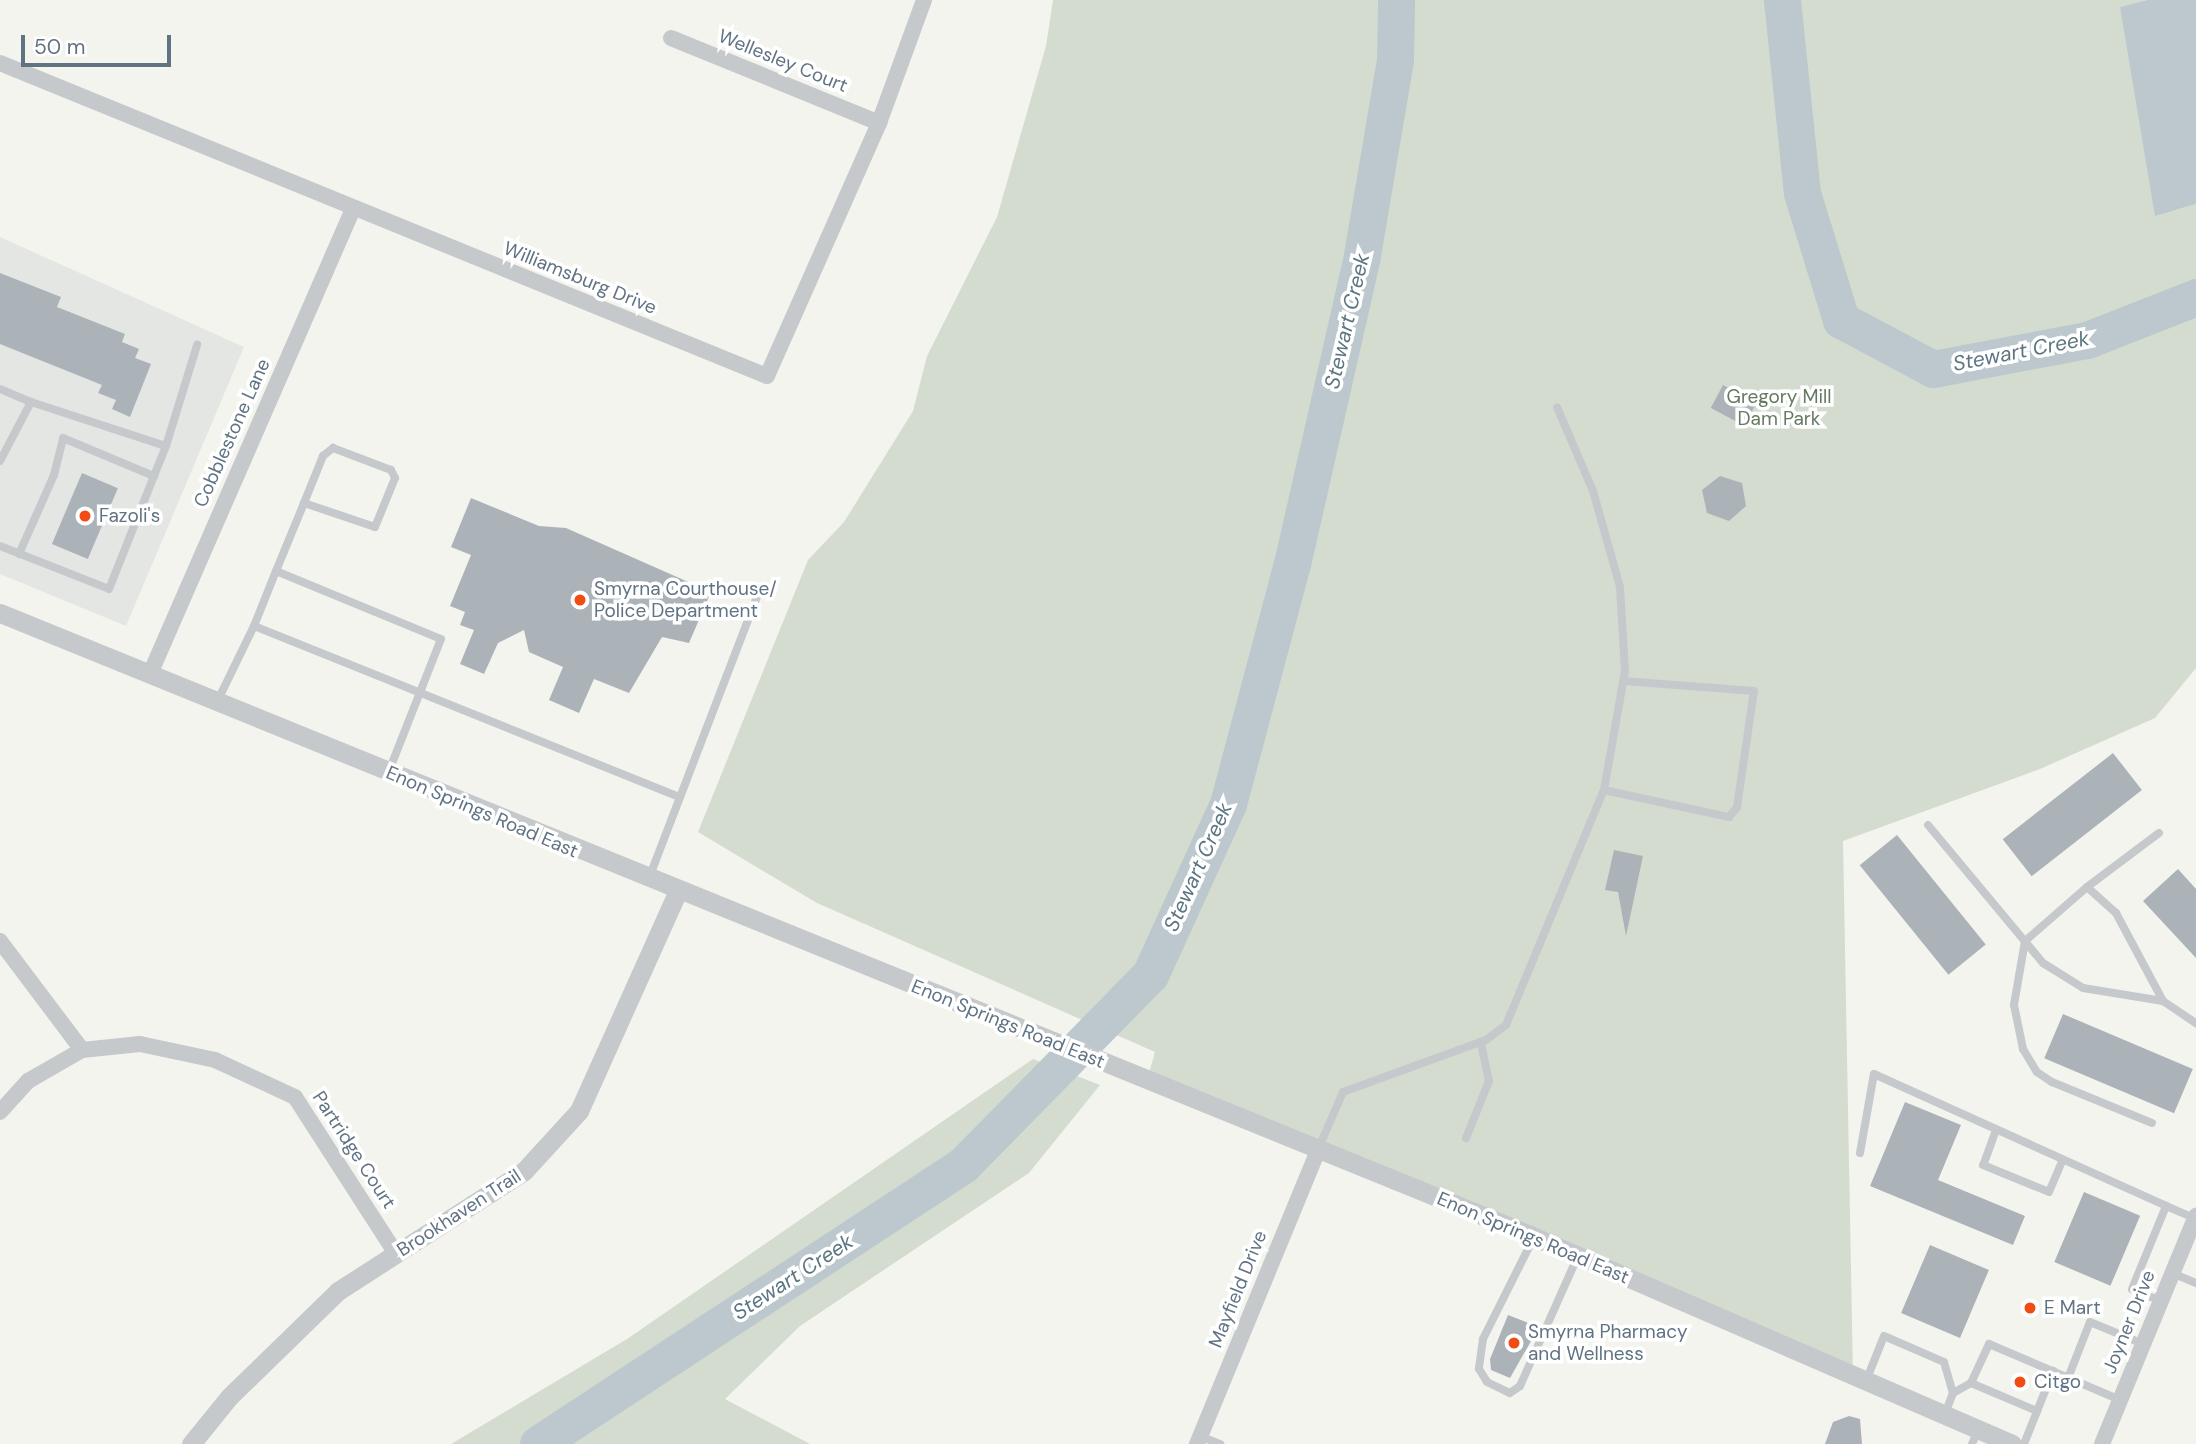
<!DOCTYPE html>
<html>
<head>
<meta charset="utf-8">
<style>
	body { margin:0 }
	#map { position:relative; width:2196px; height:1444px; overflow:hidden; background:#f4f4ef; font-family:"DM Sans",sans-serif }
	div>[style] { position:absolute }
	.built>* { inset:0; background:#e4e6e3 }
	.green>* { inset:0; background:#d4dcd0 }
	.water>* { inset:0; background:#bcc8cd }
	.river>* { height:37px; margin:-18.5px; padding:0 18.5px; transform-origin:18.5px; border-radius:18.5px; background:#bcc8cd }
	.building>* { inset:0; background:#abb3b8; transform-origin:0 0 }
	.service>* { height:8px; margin:-4px; padding:0 4px; transform-origin:4px; border-radius:4px; background:#c6c9cc }
	.minor>* { height:16px; margin:-8px; padding:0 8px; transform-origin:8px; border-radius:8px; background:#c6c9cc }
	.tertiary>* { height:19px; margin:-9.5px; padding:0 9.5px; transform-origin:9.5px; border-radius:9.5px; background:#c6c9cc }
	.dots>* { width:19px; height:19px; translate:-50% -50%; box-sizing:border-box; border:4px solid #fff; border-radius:50% }
	span { translate:-50% -50%; white-space:nowrap; text-align:center; line-height:1.15; -webkit-text-stroke:7px #fff; paint-order:stroke }
	.street-label { font-size:19px; color:#607383 }
	.park-label { font-size:19px; color:#647a60 }
	.poi-label { font-size:19px; color:#607383 }
	.left { translate:0 -50%; text-align:left }
	.water-label { font-size:21px; color:#5c7681; font-style:italic }
	.scale { position:absolute; left:21px; top:35px; width:150px; height:32px; box-sizing:border-box; border:4px solid #607383; border-top:0; padding-left:9px; font-size:21px; line-height:24px; white-space:nowrap; color:#607383; -webkit-text-stroke:5px #fff; paint-order:stroke }
</style>
</head>
<body>
<div id="map">
	<div class="built">
		<i style="clip-path:polygon(0 237px,244px 347px,126px 626px,0 574px)"></i>
	</div>
	<div class="green">
		<i style="clip-path:polygon(1053px 0,2147px 0,2120px 7px,2172px 211px,2196px 204px,2196px 668px,2155px 718px,2040px 769px,1843px 841px,1853px 1375px,1147px 1080px,1155px 1052px,817px 903px,698px 832px,808px 560px,844px 522px,913px 411px,927px 356px,997px 217px,1046px 46px)"></i>
		<i style="clip-path:polygon(1033px 1059px,1100px 1085px,1029px 1173px,800px 1326px,725px 1399px,810px 1444px,451px 1444px,627px 1339px)"></i>
	</div>
	<div class="water">
		<i style="clip-path:polygon(2147px 0,2196px 0,2196px 204px,2155px 216px,2120px 7px)"></i>
	</div>
	<div class="river">
		<i style="left:1782px;top:0;width:194px;rotate:84.1deg"></i>
		<i style="left:1802px;top:193px;width:133px;rotate:72.9deg"></i>
		<i style="left:1841px;top:320px;width:104px;rotate:28deg"></i>
		<i style="left:1933px;top:369px;width:157px;rotate:-10.7deg"></i>
		<i style="left:2087px;top:340px;width:117px;rotate:-21.5deg"></i>
		<i style="left:538px;top:1444px;width:508px;rotate:-33.28deg"></i>
		<i style="left:963px;top:1165px;width:267px;rotate:-45.5deg"></i>
		<i style="left:1150px;top:975px;width:188px;rotate:-65.5deg"></i>
		<i style="left:1228px;top:804px;width:248px;rotate:-75.1deg"></i>
		<i style="left:1292px;top:564px;width:317px;rotate:-77.2deg"></i>
		<i style="left:1362px;top:255px;width:198px;rotate:-80.4deg"></i>
		<i style="left:1395px;top:60px;width:60px;rotate:-89deg"></i>
	</div>
	<div class="building">
		<i style="clip-path:polygon(0 273px,61px 297px,57px 307px,125px 334px,122px 342px,139px 349px,135px 358px,151px 364px,130px 417px,112px 409px,116px 400px,98px 393px,102px 385px,0 344px)"></i>
		<i style="left:1723px;top:385px;width:38px;height:26px;rotate:28deg"></i>
		<i style="left:82px;top:473px;width:39px;height:77px;rotate:23deg"></i>
		<i style="clip-path:polygon(1720px 476px,1742px 483px,1746px 506px,1729px 521px,1707px 513px,1702px 490px)"></i>
		<i style="clip-path:polygon(471px 498px,539px 526px,566px 528px,711px 592px,689px 643px,662px 637px,629px 693px,594px 679px,579px 713px,549px 700px,563px 667px,529px 652px,524px 630px,498px 643px,484px 674px,460px 664px,474px 630px,460px 625px,465px 612px,450px 606px,471px 555px,451px 547px)"></i>
		<i style="left:2113px;top:753px;width:47px;height:140px;rotate:52deg"></i>
		<i style="left:1897px;top:835px;width:141px;height:48px;rotate:51deg"></i>
		<i style="clip-path:polygon(1614px 850px,1643px 856px,1626px 936px,1618px 892px,1605px 890px)"></i>
		<i style="clip-path:polygon(2178px 869px,2196px 889px,2196px 958px,2143px 901px)"></i>
		<i style="left:2063px;top:1014px;width:141px;height:48px;rotate:23deg"></i>
		<i style="clip-path:polygon(1905px 1102px,1961px 1125px,1938px 1180px,2025px 1216px,2013px 1245px,1870px 1186px)"></i>
		<i style="left:2084px;top:1192px;width:61px;height:76px;rotate:23deg"></i>
		<i style="left:1930px;top:1245px;width:64px;height:74px;rotate:23deg"></i>
		<i style="clip-path:polygon(1508px 1315px,1539px 1327px,1510px 1378px,1491px 1370px,1490px 1359px)"></i>
		<i style="clip-path:polygon(1849px 1416px,1860px 1419px,1862px 1444px,1825px 1444px,1833px 1422px)"></i>
	</div>
	<div class="service">
		<i style="left:0;top:389px;width:34px;rotate:23deg"></i>
		<i style="left:0;top:461px;width:67px;rotate:-62.3deg"></i>
		<i style="left:31px;top:402px;width:142px;rotate:18.1deg"></i>
		<i style="left:166px;top:446px;width:106px;rotate:-72.9deg"></i>
		<i style="left:0;top:546px;width:117px;rotate:21.5deg"></i>
		<i style="left:109px;top:589px;width:154px;rotate:-68.3deg"></i>
		<i style="left:19px;top:554px;width:86px;rotate:-66.1deg"></i>
		<i style="left:54px;top:475px;width:38px;rotate:-76deg"></i>
		<i style="left:63px;top:438px;width:99px;rotate:22.7deg"></i>
		<i style="left:276px;top:571px;width:178px;rotate:22.4deg"></i>
		<i style="left:441px;top:639px;width:142px;rotate:111.5deg"></i>
		<i style="left:254px;top:626px;width:59px;rotate:-68.2deg"></i>
		<i style="left:276px;top:571px;width:74px;rotate:-67.6deg"></i>
		<i style="left:304px;top:503px;width:51px;rotate:-68deg"></i>
		<i style="left:323px;top:456px;width:13px;rotate:-39deg"></i>
		<i style="left:333px;top:448px;width:62px;rotate:20.8deg"></i>
		<i style="left:391px;top:470px;width:9px;rotate:63deg"></i>
		<i style="left:395px;top:478px;width:53px;rotate:112.2deg"></i>
		<i style="left:375px;top:527px;width:75px;rotate:-161.3deg"></i>
		<i style="left:218px;top:700px;width:82px;rotate:-64.1deg"></i>
		<i style="left:254px;top:626px;width:459px;rotate:21.9deg"></i>
		<i style="left:1604px;top:790px;width:128px;rotate:12.2deg"></i>
		<i style="left:1729px;top:817px;width:13px;rotate:-51deg"></i>
		<i style="left:1737px;top:807px;width:117px;rotate:-81.7deg"></i>
		<i style="left:1754px;top:691px;width:131px;rotate:-175.6deg"></i>
		<i style="left:1928px;top:825px;width:180px;rotate:50.2deg"></i>
		<i style="left:2043px;top:963px;width:47px;rotate:32deg"></i>
		<i style="left:2083px;top:988px;width:81px;rotate:9.2deg"></i>
		<i style="left:2163px;top:1001px;width:40px;rotate:34deg"></i>
		<i style="left:2159px;top:833px;width:90px;rotate:143.1deg"></i>
		<i style="left:2087px;top:887px;width:39px;rotate:42deg"></i>
		<i style="left:2116px;top:913px;width:100px;rotate:61.9deg"></i>
		<i style="left:649px;top:878px;width:301px;rotate:-69deg"></i>
		<i style="left:2087px;top:887px;width:82px;rotate:138.9deg"></i>
		<i style="left:2025px;top:941px;width:65px;rotate:99.8deg"></i>
		<i style="left:2014px;top:1005px;width:45px;rotate:78.4deg"></i>
		<i style="left:2023px;top:1049px;width:27px;rotate:59deg"></i>
		<i style="left:2037px;top:1072px;width:18px;rotate:34deg"></i>
		<i style="left:2052px;top:1082px;width:108px;rotate:22.3deg"></i>
		<i style="left:1996px;top:1130px;width:37px;rotate:110deg"></i>
		<i style="left:1983px;top:1165px;width:71px;rotate:22.2deg"></i>
		<i style="left:2049px;top:1192px;width:34px;rotate:-67deg"></i>
		<i style="left:1466px;top:1138px;width:61px;rotate:-68deg"></i>
		<i style="left:1489px;top:1081px;width:40px;rotate:-102deg"></i>
		<i style="left:1319px;top:1147px;width:60px;rotate:-66.4deg"></i>
		<i style="left:1343px;top:1092px;width:152px;rotate:-20deg"></i>
		<i style="left:1486px;top:1040px;width:25px;rotate:-37deg"></i>
		<i style="left:1506px;top:1025px;width:255px;rotate:-67.4deg"></i>
		<i style="left:1604px;top:790px;width:121px;rotate:-80deg"></i>
		<i style="left:1625px;top:671px;width:84px;rotate:-93.4deg"></i>
		<i style="left:1620px;top:587px;width:100px;rotate:-105.7deg"></i>
		<i style="left:1593px;top:491px;width:91px;rotate:-113.2deg"></i>
		<i style="left:1860px;top:1153px;width:80px;rotate:-80deg"></i>
		<i style="left:1874px;top:1074px;width:320px;rotate:24.3deg"></i>
		<i style="left:1534px;top:1237px;width:114px;rotate:116.6deg"></i>
		<i style="left:1483px;top:1339px;width:30px;rotate:98deg"></i>
		<i style="left:1479px;top:1369px;width:15px;rotate:58deg"></i>
		<i style="left:1487px;top:1382px;width:25px;rotate:26deg"></i>
		<i style="left:1510px;top:1393px;width:12px;rotate:-35deg"></i>
		<i style="left:1520px;top:1386px;width:142px;rotate:-66deg"></i>
		<i style="left:2172px;top:1273px;width:26px;rotate:23deg"></i>
		<i style="left:2161px;top:1301px;width:31px;rotate:-158deg"></i>
		<i style="left:2132px;top:1289px;width:90px;rotate:-67.7deg"></i>
		<i style="left:2166px;top:1206px;width:33px;rotate:23deg"></i>
		<i style="left:2068px;top:1378px;width:60px;rotate:-68.6deg"></i>
		<i style="left:2090px;top:1322px;width:57px;rotate:22.5deg"></i>
		<i style="left:1866px;top:1381px;width:48px;rotate:-68.2deg"></i>
		<i style="left:1884px;top:1336px;width:65px;rotate:23.4deg"></i>
		<i style="left:1944px;top:1362px;width:32px;rotate:74deg"></i>
		<i style="left:1953px;top:1393px;width:22px;rotate:111deg"></i>
		<i style="left:1971px;top:1383px;width:72px;rotate:23deg"></i>
		<i style="left:1953px;top:1393px;width:21px;rotate:-29deg"></i>
		<i style="left:1971px;top:1383px;width:43px;rotate:-65.2deg"></i>
		<i style="left:1989px;top:1344px;width:142px;rotate:23.1deg"></i>
		<i style="left:1200px;top:1436px;width:22px;rotate:22deg"></i>
		<i style="left:1972px;top:1444px;width:15px;rotate:-67deg"></i>
		<i style="left:2024px;top:1444px;width:79px;rotate:-68.3deg"></i>
	</div>
	<div class="minor">
		<i style="left:671px;top:38px;width:225px;rotate:22.2deg"></i>
		<i style="left:0;top:63px;width:828px;rotate:22.2deg"></i>
		<i style="left:767px;top:376px;width:277px;rotate:-66.1deg"></i>
		<i style="left:879px;top:123px;width:131px;rotate:-69.9deg"></i>
		<i style="left:150px;top:674px;width:507px;rotate:-66.42deg"></i>
		<i style="left:0;top:941px;width:136px;rotate:53deg"></i>
		<i style="left:0;top:1112px;width:42px;rotate:-47.9deg"></i>
		<i style="left:28px;top:1081px;width:62px;rotate:-29.9deg"></i>
		<i style="left:82px;top:1050px;width:58px;rotate:-5.9deg"></i>
		<i style="left:140px;top:1044px;width:77px;rotate:12deg"></i>
		<i style="left:215px;top:1060px;width:88px;rotate:24.8deg"></i>
		<i style="left:295px;top:1097px;width:187px;rotate:57.2deg"></i>
		<i style="left:1197px;top:1444px;width:318px;rotate:-67.6deg"></i>
		<i style="left:2102px;top:1444px;width:247px;rotate:-67.6deg"></i>
	</div>
	<div class="tertiary">
		<i style="left:0;top:613px;width:1652px;rotate:22.12deg"></i>
		<i style="left:1530px;top:1235px;width:525px;rotate:23.44deg"></i>
		<i style="left:191px;top:1444px;width:60px;rotate:-51deg"></i>
		<i style="left:229px;top:1397px;width:152px;rotate:-44.2deg"></i>
		<i style="left:338px;top:1291px;width:221px;rotate:-32.8deg"></i>
		<i style="left:524px;top:1171px;width:81px;rotate:-47.5deg"></i>
		<i style="left:579px;top:1111px;width:239px;rotate:-65.8deg"></i>
	</div>
	<div class="dots">
		<i style="left:85px;top:516px;background:#f14c13"></i>
		<i style="left:580px;top:600px;background:#f14c13"></i>
		<i style="left:2030px;top:1308px;background:#f14c13"></i>
		<i style="left:1514px;top:1343px;background:#f14c13"></i>
		<i style="left:2020px;top:1382px;background:#f14c13"></i>
	</div>
	<div class="street-label">
		<span style="left:783px;top:61px;rotate:22deg">Wellesley Court</span>
		<span style="left:580px;top:278px;rotate:22deg">Williamsburg Drive</span>
		<span style="left:232px;top:433px;rotate:-66deg">Cobblestone Lane</span>
		<span style="left:482px;top:812px;rotate:23deg">Enon Springs Road East</span>
		<span style="left:1008px;top:1024px;rotate:22deg">Enon Springs Road East</span>
		<span style="left:354px;top:1150px;rotate:57deg">Partridge Court</span>
		<span style="left:459px;top:1213px;rotate:-33deg">Brookhaven Trail</span>
		<span style="left:1533px;top:1238px;rotate:23deg">Enon Springs Road East</span>
		<span style="left:1238px;top:1289px;rotate:-68deg">Mayfield Drive</span>
		<span style="left:2129px;top:1322px;rotate:-68deg">Joyner Drive</span>
	</div>
	<div class="park-label">
		<span style="left:1779px;top:408px">Gregory Mill<br>Dam Park</span>
	</div>
	<div class="poi-label">
		<span class="left" style="left:99px;top:516px">Fazoli's</span>
		<span class="left" style="left:594px;top:600px">Smyrna Courthouse/<br>Police Department</span>
		<span class="left" style="left:2044px;top:1308px">E Mart</span>
		<span class="left" style="left:1528px;top:1343px">Smyrna Pharmacy<br>and Wellness</span>
		<span class="left" style="left:2034px;top:1382px">Citgo</span>
	</div>
	<div class="water-label">
		<span style="left:1347px;top:321px;rotate:-77deg">Stewart Creek</span>
		<span style="left:2021px;top:351px;rotate:-11deg">Stewart Creek</span>
		<span style="left:1198px;top:867px;rotate:-66deg">Stewart Creek</span>
		<span style="left:793px;top:1277px;rotate:-33deg">Stewart Creek</span>
	</div>
	<div class="scale">50 m</div>
</div>
</body>
</html>
